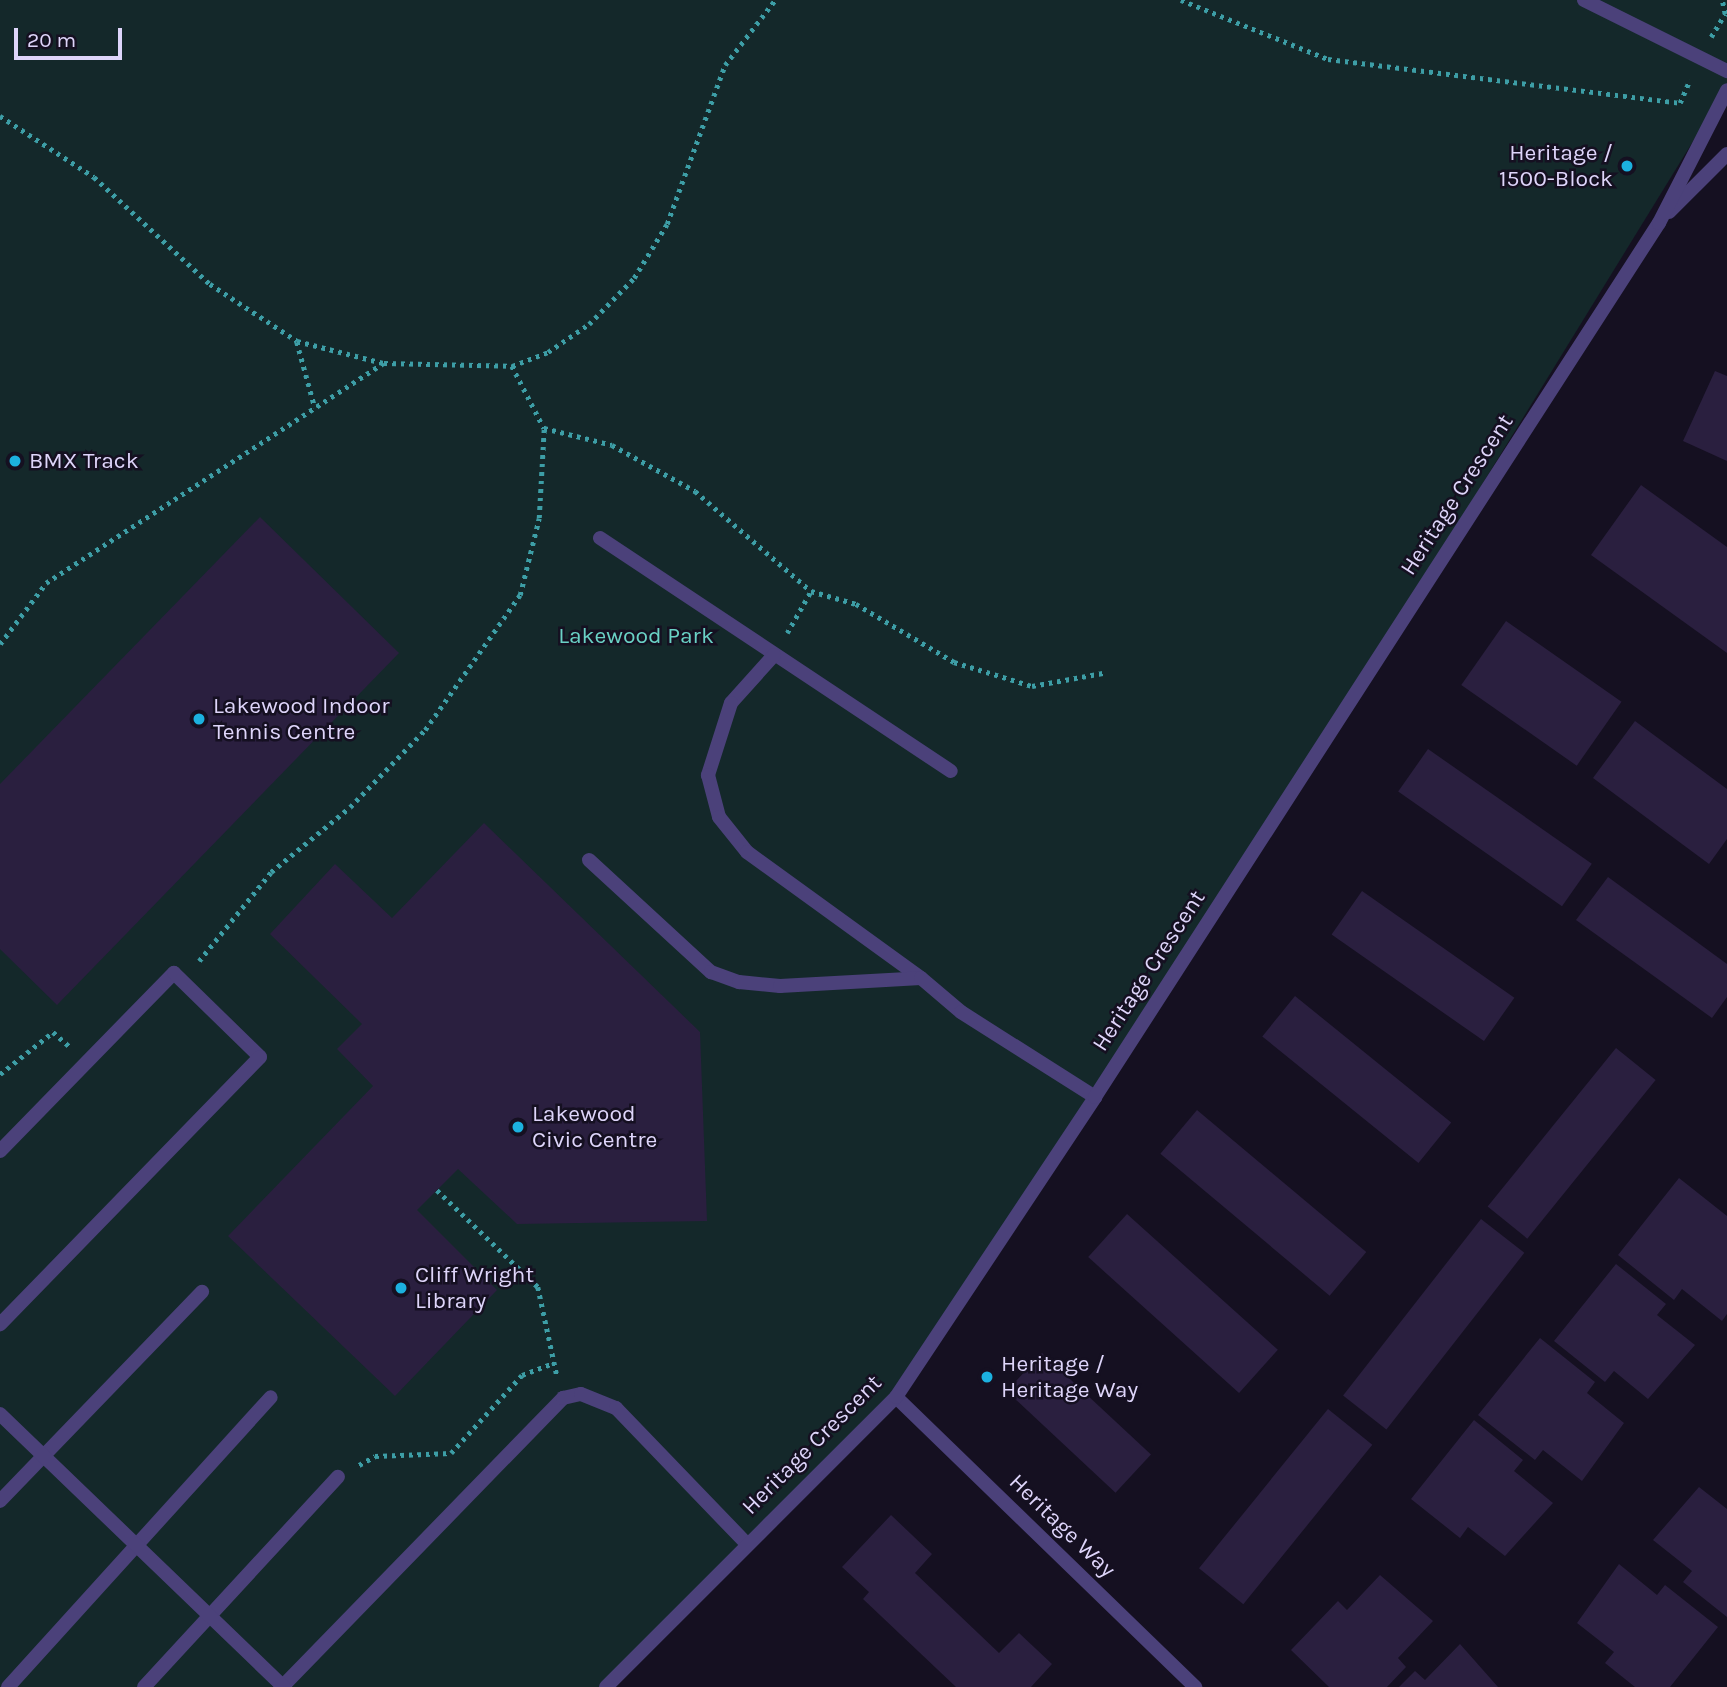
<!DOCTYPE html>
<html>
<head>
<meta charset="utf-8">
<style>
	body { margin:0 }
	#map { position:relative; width:1727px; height:1687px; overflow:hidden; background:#151021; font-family:Karla,sans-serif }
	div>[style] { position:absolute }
	.green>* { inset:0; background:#14282a }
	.building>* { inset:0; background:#2a1f3f; transform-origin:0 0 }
	.path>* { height:4.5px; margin-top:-2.25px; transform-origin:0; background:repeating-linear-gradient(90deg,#3d9ea6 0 3.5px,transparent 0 8.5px) }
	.service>* { height:14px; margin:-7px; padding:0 7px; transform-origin:7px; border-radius:7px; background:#4b417a }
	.minor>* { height:14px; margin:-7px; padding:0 7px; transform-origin:7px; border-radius:7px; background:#4b417a }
	.tertiary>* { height:14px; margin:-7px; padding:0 7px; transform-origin:7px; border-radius:7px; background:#4b417a }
	.dots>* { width:19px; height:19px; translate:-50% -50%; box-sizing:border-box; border:4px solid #151021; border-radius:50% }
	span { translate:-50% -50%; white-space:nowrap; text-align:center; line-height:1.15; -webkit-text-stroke:5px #151021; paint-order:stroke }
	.poi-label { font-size:23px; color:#ded5fa }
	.right { translate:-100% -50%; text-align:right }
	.left { translate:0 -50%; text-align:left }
	.street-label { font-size:23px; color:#ded5fa }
	.park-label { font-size:23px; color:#6ad1c5 }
	.scale { position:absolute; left:14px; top:28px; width:108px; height:32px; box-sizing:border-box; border:4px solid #ded5fa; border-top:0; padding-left:9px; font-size:21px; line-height:24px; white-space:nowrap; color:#ded5fa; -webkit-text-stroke:5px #151021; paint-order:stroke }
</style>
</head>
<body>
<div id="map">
	<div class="green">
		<i style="clip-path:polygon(0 0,1727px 0,1727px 86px,1296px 787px,917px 1367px,606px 1687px,0 1687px)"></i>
	</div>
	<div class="building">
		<i style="clip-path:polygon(1715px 371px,1727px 376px,1727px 461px,1683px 441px)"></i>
		<i style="clip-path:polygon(1641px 485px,1727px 547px,1727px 653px,1591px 555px)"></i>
		<i style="clip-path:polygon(260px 517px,399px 653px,57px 1005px,0 949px,0 784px)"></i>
		<i style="left:1506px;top:621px;width:141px;height:78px;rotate:35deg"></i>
		<i style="clip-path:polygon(1635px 721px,1727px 789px,1727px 839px,1709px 864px,1593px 778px)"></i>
		<i style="left:1428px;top:749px;width:200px;height:52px;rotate:35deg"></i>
		<i style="clip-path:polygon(484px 823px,700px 1032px,707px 1221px,517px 1224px,458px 1169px,417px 1210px,497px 1290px,395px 1396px,228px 1236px,373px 1086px,337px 1049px,362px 1024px,270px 934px,335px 864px,392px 918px)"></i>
		<i style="clip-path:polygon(1608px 877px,1727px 964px,1727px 997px,1712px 1018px,1576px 920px)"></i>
		<i style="left:1362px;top:891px;width:186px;height:53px;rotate:35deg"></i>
		<i style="left:1295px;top:996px;width:201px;height:52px;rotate:39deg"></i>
		<i style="left:1616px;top:1048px;width:51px;height:204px;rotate:39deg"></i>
		<i style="left:1197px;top:1110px;width:221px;height:57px;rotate:40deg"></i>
		<i style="clip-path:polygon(1679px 1178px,1727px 1216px,1727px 1314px,1722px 1321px,1682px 1289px,1674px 1300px,1618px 1255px)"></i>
		<i style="left:1127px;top:1214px;width:203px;height:58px;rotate:42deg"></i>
		<i style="left:1481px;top:1219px;width:55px;height:224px;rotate:38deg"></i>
		<i style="clip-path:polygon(1616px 1264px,1666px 1304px,1657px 1315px,1695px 1345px,1648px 1399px,1614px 1371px,1605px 1382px,1554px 1341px)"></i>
		<i style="clip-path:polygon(1540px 1338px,1595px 1382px,1587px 1393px,1624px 1423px,1582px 1481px,1543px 1450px,1535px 1460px,1478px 1415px)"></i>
		<i style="left:1042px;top:1353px;width:149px;height:52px;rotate:43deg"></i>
		<i style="left:1328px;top:1409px;width:57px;height:205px;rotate:39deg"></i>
		<i style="clip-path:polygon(1474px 1420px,1523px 1460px,1514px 1471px,1553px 1503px,1505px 1556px,1468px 1527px,1460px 1538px,1411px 1499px)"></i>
		<i style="clip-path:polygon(1699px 1487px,1727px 1509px,1727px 1617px,1683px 1582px,1692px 1571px,1653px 1540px)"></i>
		<i style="clip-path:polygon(891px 1515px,932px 1554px,915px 1573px,999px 1653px,1019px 1633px,1052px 1664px,1031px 1687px,956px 1687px,863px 1599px,869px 1592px,842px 1567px)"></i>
		<i style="clip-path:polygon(1619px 1564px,1657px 1595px,1665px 1585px,1718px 1627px,1670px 1687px,1635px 1687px,1605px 1663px,1614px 1652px,1577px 1623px)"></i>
		<i style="clip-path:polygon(1380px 1575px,1433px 1621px,1398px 1658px,1406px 1667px,1387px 1687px,1329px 1687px,1291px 1650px,1338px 1601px,1347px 1610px)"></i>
		<i style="clip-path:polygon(1460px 1644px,1498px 1687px,1399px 1687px,1415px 1671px,1425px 1680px)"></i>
	</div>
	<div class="path">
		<i style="left:1181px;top:0;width:158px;rotate:21.9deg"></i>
		<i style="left:1328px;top:59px;width:355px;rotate:7.1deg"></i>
		<i style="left:1680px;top:103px;width:25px;rotate:-67deg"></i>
		<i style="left:1711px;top:37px;width:27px;rotate:-59deg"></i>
		<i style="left:1725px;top:14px;width:14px;rotate:-102deg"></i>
		<i style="left:0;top:116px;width:112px;rotate:33deg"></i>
		<i style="left:94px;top:177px;width:158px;rotate:42.7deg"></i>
		<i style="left:210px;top:284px;width:104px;rotate:33.2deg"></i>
		<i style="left:297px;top:341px;width:89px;rotate:14.3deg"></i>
		<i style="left:297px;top:342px;width:68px;rotate:74.7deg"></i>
		<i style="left:512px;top:366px;width:70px;rotate:62.7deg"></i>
		<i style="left:544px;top:428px;width:70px;rotate:14deg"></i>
		<i style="left:612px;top:445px;width:95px;rotate:29deg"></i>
		<i style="left:695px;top:491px;width:153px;rotate:40.8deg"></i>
		<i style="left:811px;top:591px;width:47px;rotate:16.1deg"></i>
		<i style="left:856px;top:604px;width:114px;rotate:30.6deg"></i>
		<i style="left:954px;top:662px;width:82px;rotate:17.1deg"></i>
		<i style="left:1032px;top:686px;width:72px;rotate:-10.4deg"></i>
		<i style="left:787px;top:633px;width:48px;rotate:-60.3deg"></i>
		<i style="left:0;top:644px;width:76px;rotate:-53deg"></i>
		<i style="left:46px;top:583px;width:403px;rotate:-33.1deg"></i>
		<i style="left:384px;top:363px;width:128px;rotate:1.3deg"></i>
		<i style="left:512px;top:366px;width:39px;rotate:-21deg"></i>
		<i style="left:548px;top:352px;width:50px;rotate:-34.3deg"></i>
		<i style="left:589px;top:324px;width:64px;rotate:-45.6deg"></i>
		<i style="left:634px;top:278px;width:63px;rotate:-58.6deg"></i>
		<i style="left:667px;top:224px;width:169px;rotate:-70deg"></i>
		<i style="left:725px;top:65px;width:82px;rotate:-52.4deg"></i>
		<i style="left:199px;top:961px;width:114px;rotate:-51deg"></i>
		<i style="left:271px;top:872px;width:102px;rotate:-39.4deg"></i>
		<i style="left:350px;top:807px;width:107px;rotate:-45.8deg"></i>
		<i style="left:425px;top:730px;width:165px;rotate:-54.9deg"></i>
		<i style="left:520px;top:595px;width:79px;rotate:-76.1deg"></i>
		<i style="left:539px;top:518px;width:90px;rotate:-86.8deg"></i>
		<i style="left:0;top:1074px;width:68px;rotate:-38.4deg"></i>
		<i style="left:53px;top:1032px;width:23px;rotate:41deg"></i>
		<i style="left:437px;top:1190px;width:140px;rotate:43.8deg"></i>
		<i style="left:538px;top:1287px;width:91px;rotate:77.9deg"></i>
		<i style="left:359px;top:1465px;width:18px;rotate:-29deg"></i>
		<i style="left:375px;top:1456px;width:76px;rotate:-2.3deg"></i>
		<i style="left:451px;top:1453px;width:105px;rotate:-47.7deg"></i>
		<i style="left:522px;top:1375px;width:34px;rotate:-21deg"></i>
	</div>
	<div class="service">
		<i style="left:600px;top:538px;width:421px;rotate:33.6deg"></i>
		<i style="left:0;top:1151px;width:249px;rotate:-45.7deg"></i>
		<i style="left:174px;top:973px;width:120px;rotate:44.3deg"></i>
		<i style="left:260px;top:1057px;width:373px;rotate:134.2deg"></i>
		<i style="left:0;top:1501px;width:291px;rotate:-46deg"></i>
		<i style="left:283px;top:1686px;width:402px;rotate:-45.8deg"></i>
		<i style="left:563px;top:1398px;width:18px;rotate:-13deg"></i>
		<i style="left:581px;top:1394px;width:38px;rotate:22deg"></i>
		<i style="left:616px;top:1408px;width:187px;rotate:46.1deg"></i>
		<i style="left:8px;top:1687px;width:391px;rotate:-47.8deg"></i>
		<i style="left:144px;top:1687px;width:286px;rotate:-47.3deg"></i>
	</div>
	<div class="minor">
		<i style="left:774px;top:655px;width:64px;rotate:131.9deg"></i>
		<i style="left:731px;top:703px;width:76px;rotate:107.7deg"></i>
		<i style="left:708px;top:775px;width:43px;rotate:75.3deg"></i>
		<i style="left:719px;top:817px;width:45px;rotate:51.3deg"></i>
		<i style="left:747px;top:852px;width:215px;rotate:35.9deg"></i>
		<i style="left:589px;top:860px;width:166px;rotate:42.6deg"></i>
		<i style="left:711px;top:972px;width:30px;rotate:20deg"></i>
		<i style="left:739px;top:982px;width:41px;rotate:5.6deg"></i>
		<i style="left:780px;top:986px;width:141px;rotate:-3.2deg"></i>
		<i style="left:921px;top:978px;width:52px;rotate:40.4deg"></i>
		<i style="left:961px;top:1012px;width:159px;rotate:32.4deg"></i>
		<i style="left:896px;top:1397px;width:417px;rotate:44.1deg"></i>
		<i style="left:0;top:1414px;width:394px;rotate:43.9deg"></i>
	</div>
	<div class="tertiary">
		<i style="left:1584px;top:0;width:160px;rotate:26.4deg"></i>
		<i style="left:1669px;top:212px;width:82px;rotate:-45deg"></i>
		<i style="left:606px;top:1687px;width:410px;rotate:-45deg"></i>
		<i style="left:896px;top:1397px;width:360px;rotate:-56.4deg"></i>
		<i style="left:1095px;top:1097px;width:1040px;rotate:-57.17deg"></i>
		<i style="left:1659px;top:223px;width:149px;rotate:-62.9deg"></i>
	</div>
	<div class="dots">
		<i style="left:1627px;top:166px;background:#1cb1df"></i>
		<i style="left:15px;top:461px;background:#1cb1df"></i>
		<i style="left:199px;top:719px;background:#1cb1df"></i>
		<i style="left:518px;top:1127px;background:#1cb1df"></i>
		<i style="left:401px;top:1288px;background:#1cb1df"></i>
		<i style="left:987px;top:1377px;background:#1cb1df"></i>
	</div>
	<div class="poi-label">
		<span class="right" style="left:1613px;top:166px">Heritage /<br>1500-Block</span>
		<span class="left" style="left:29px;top:461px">BMX Track</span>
		<span class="left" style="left:213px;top:719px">Lakewood Indoor<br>Tennis Centre</span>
		<span class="left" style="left:532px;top:1127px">Lakewood<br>Civic Centre</span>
		<span class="left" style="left:415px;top:1288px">Cliff Wright<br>Library</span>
		<span class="left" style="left:1001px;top:1377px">Heritage /<br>Heritage Way</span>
	</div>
	<div class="street-label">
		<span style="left:1457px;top:495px;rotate:-57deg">Heritage Crescent</span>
		<span style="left:1149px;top:971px;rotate:-57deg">Heritage Crescent</span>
		<span style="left:812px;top:1445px;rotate:-45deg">Heritage Crescent</span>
		<span style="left:1062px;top:1526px;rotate:44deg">Heritage Way</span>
	</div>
	<div class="park-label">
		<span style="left:636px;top:636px">Lakewood Park</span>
	</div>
	<div class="scale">20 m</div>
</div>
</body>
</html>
